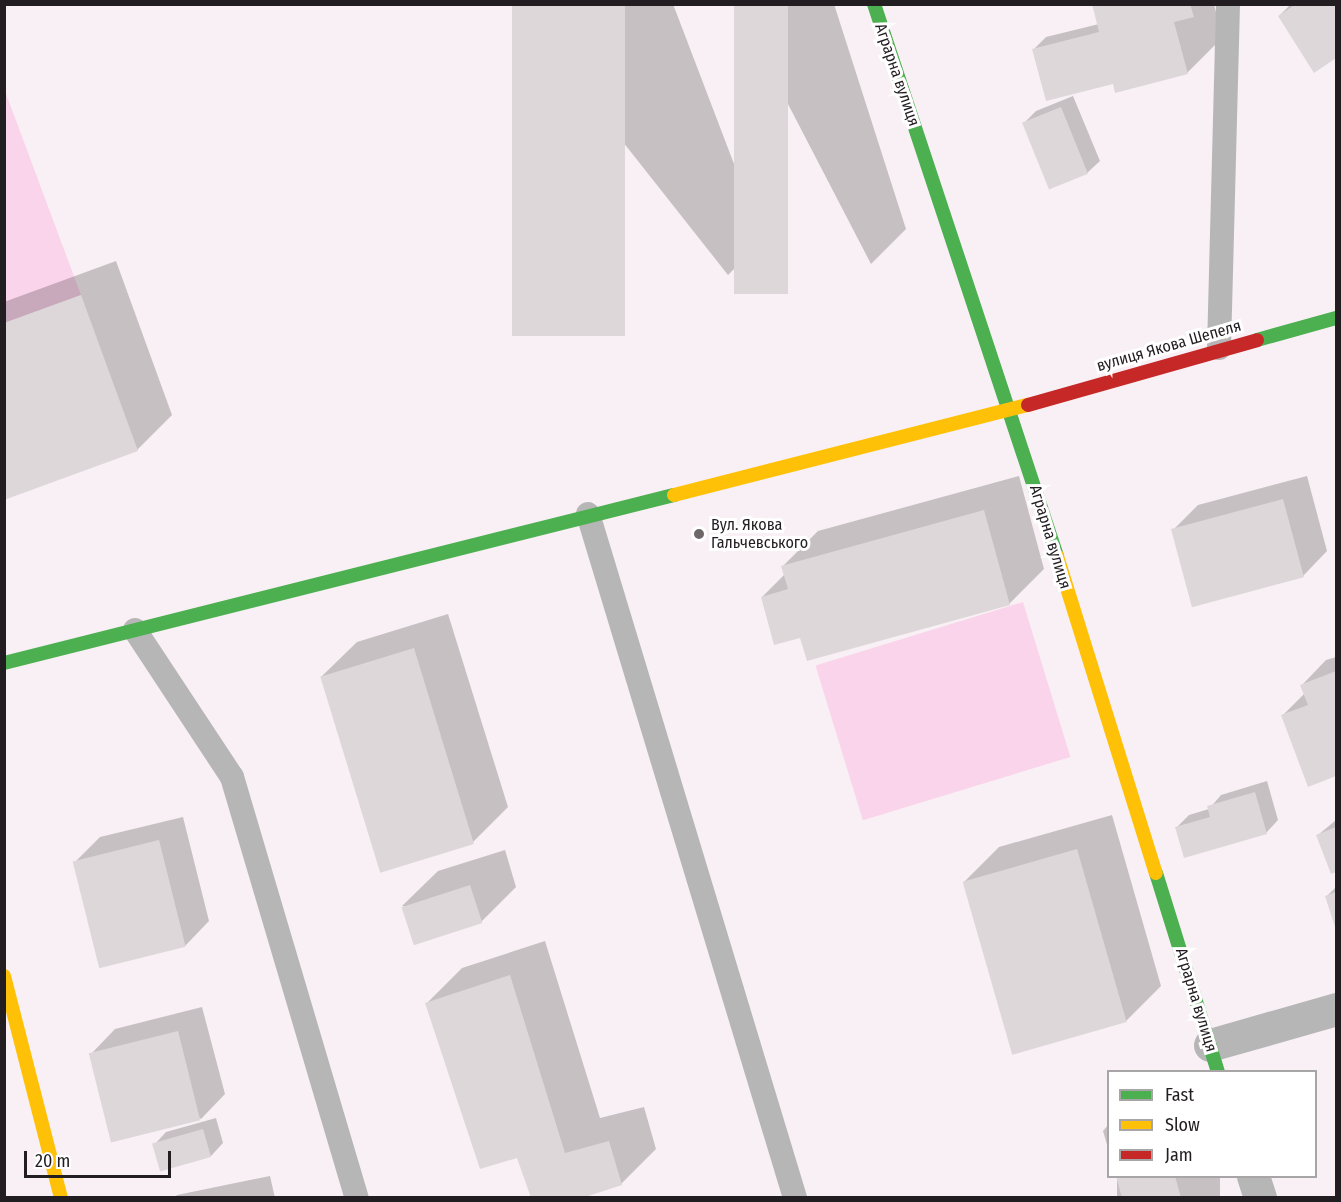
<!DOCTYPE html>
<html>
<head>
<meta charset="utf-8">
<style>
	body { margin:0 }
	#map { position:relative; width:1341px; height:1202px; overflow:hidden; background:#f8f0f4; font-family:"Fira Sans Condensed",sans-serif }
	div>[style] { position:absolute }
	.green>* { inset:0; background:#fad4ea; transform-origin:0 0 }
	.shadow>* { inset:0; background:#0003; transform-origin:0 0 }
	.building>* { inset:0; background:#ddd7da; transform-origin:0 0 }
	.lane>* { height:24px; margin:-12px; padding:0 12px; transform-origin:12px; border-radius:12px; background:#b7b6b7 }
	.street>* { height:33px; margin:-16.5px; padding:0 16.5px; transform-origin:16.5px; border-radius:16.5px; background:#b7b6b7 }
	.fast>* { height:14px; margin:-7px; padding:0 7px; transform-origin:7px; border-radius:7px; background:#4caf50 }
	.slow>* { height:14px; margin:-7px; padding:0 7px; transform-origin:7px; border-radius:7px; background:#ffc107 }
	.jam>* { height:14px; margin:-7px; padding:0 7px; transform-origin:7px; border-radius:7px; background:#c62828 }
	.dots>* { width:16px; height:16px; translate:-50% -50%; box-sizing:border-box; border:3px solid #fff; border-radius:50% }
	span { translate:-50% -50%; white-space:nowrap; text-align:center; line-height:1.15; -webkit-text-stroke:6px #fff; paint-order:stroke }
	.street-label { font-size:16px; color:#221d20 }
	.poi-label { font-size:16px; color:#221d20 }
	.left { translate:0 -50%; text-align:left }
	.frame { position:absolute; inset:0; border:6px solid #221d20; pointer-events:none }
	.legend { position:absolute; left:1107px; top:1070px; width:210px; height:108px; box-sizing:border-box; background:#fff; border:2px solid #a7a5a6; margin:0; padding:8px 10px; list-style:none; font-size:18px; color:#221d20 }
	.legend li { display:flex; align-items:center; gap:12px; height:30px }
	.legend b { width:30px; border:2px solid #a7a5a6 }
	.scale { position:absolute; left:24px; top:1151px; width:147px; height:27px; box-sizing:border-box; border:3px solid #221d20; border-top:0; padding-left:8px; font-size:18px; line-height:21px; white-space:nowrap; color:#221d20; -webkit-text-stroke:4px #fff; paint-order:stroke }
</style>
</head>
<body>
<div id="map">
	<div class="green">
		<i style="clip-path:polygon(5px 91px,81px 295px,5px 323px,4px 323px)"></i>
		<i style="left:1023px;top:602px;width:162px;height:217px;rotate:73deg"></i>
	</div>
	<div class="shadow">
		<i style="clip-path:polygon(514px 4px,673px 4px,763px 240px,728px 275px)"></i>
		<i style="clip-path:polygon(736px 4px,834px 4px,906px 229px,871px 264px)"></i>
		<i style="clip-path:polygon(1094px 4px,1214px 4px,1222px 38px,1187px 73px,1114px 81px,1033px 50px,1046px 37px,1099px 24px)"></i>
		<i style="clip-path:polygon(1291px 4px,1336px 4px,1336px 56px,1314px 71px,1279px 16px)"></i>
		<i style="clip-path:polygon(1073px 96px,1100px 161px,1087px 173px,1024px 123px,1036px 111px)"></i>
		<i style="clip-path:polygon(116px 261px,172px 415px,137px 450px,4px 498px,4px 302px)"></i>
		<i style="clip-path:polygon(1019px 476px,1044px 569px,1009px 604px,801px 636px,762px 597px,785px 574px,783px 566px,818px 531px)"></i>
		<i style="clip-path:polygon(1307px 476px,1327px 551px,1303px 576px,1173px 530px,1198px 505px)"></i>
		<i style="clip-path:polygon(448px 614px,508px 807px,473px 842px,321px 677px,357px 642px)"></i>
		<i style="clip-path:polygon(1336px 657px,1336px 774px,1309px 785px,1283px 715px,1305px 693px,1302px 685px,1326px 660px)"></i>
		<i style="clip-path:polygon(1267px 781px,1278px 820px,1266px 833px,1177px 827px,1189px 815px,1209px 809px,1221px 795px)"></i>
		<i style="clip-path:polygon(1112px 815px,1161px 986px,1126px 1021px,964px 882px,999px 847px)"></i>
		<i style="clip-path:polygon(183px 817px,209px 921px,185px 946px,75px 862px,100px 837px)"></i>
		<i style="clip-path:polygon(1336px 820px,1336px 871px,1332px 872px,1318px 835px)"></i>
		<i style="clip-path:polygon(505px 850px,516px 887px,481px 922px,402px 906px,438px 871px)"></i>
		<i style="clip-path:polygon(1336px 887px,1336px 927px,1327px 896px)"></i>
		<i style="clip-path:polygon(545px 941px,600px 1118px,644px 1107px,656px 1149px,621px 1184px,518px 1156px,427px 1003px,462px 968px)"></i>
		<i style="clip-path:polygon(202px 1007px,225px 1094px,201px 1119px,91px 1054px,115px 1029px)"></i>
		<i style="clip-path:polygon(216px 1118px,223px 1143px,211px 1156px,154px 1145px,166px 1132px)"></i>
		<i style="clip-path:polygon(1108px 1125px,1108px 1148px,1103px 1131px)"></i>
		<i style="clip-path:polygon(270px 1176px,275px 1198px,174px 1198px,177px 1195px)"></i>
		<i style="left:1117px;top:1176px;width:103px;height:23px"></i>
	</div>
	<div class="building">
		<i style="left:512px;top:4px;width:113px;height:332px"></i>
		<i style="left:734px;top:4px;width:54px;height:290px"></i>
		<i style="clip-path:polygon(1092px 4px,1190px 4px,1194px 17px,1174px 22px,1188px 74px,1115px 93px,1113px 84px,1046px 101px,1032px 49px,1099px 32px)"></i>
		<i style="clip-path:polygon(1296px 4px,1336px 4px,1336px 58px,1314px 73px,1278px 16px)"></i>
		<i style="left:1061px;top:107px;width:72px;height:42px;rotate:68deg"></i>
		<i style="clip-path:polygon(81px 295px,138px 451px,4px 500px,4px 323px)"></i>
		<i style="left:1283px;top:499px;width:81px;height:116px;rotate:75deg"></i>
		<i style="clip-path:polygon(984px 510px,1010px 605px,807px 661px,800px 638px,774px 645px,761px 597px,788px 589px,781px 566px)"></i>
		<i style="left:414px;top:648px;width:205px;height:98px;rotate:73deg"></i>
		<i style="clip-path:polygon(1336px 671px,1336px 776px,1308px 787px,1281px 715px,1308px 705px,1300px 685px)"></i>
		<i style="clip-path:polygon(1255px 792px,1267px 834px,1184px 858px,1175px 827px,1210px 817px,1207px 806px)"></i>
		<i style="clip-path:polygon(1336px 827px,1336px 872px,1331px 874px,1316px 835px)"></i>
		<i style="left:159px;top:840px;width:110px;height:89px;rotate:76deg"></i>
		<i style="left:1077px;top:849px;width:180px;height:119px;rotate:74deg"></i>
		<i style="left:470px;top:885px;width:40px;height:72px;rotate:72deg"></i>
		<i style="clip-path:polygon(1336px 892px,1336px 930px,1325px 896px)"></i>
		<i style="clip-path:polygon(510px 975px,565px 1153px,609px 1141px,622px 1185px,582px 1198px,531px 1198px,517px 1158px,480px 1169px,425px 1003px)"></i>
		<i style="left:178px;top:1031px;width:92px;height:92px;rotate:76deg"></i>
		<i style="left:203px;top:1129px;width:29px;height:53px;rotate:74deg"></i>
		<i style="clip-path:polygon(1116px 1176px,1175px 1176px,1181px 1198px,1122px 1198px)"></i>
	</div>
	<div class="lane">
		<i style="left:1219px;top:348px;width:344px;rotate:-88.5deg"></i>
		<i style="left:588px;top:514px;width:715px;rotate:73.16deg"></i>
		<i style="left:135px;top:630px;width:176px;rotate:56.6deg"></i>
		<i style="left:232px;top:777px;width:439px;rotate:73.5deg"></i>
	</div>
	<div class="street">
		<i style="left:1210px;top:1045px;width:131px;rotate:-15.9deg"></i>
		<i style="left:1253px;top:1176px;width:23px;rotate:72deg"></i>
	</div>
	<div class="fast">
		<i style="left:874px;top:4px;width:582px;rotate:71.66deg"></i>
		<i style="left:1257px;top:340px;width:82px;rotate:-15.6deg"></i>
		<i style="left:4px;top:663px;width:691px;rotate:-14.08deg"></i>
		<i style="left:1156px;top:873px;width:208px;rotate:72.7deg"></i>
	</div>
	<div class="slow">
		<i style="left:674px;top:495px;width:365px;rotate:-14.3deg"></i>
		<i style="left:1057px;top:556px;width:332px;rotate:72.7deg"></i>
		<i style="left:4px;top:976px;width:229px;rotate:75.6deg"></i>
	</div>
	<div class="jam">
		<i style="left:1028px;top:405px;width:238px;rotate:-15.8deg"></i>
	</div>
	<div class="dots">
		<i style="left:699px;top:534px;background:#6d676a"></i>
	</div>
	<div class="street-label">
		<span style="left:897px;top:75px;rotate:71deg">Аграрна вулиця</span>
		<span style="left:1169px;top:346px;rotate:-16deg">вулиця Якова Шепеля</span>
		<span style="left:1050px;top:537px;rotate:73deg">Аграрна вулиця</span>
		<span style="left:1196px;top:1000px;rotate:73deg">Аграрна вулиця</span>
	</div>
	<div class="poi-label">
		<span class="left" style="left:711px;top:534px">Вул. Якова<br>Гальчевського</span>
	</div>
	<div class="frame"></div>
	<ul class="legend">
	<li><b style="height:8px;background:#4caf50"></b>Fast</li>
	<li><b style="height:8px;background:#ffc107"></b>Slow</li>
	<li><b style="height:8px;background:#c62828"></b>Jam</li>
	</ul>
	<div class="scale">20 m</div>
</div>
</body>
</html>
